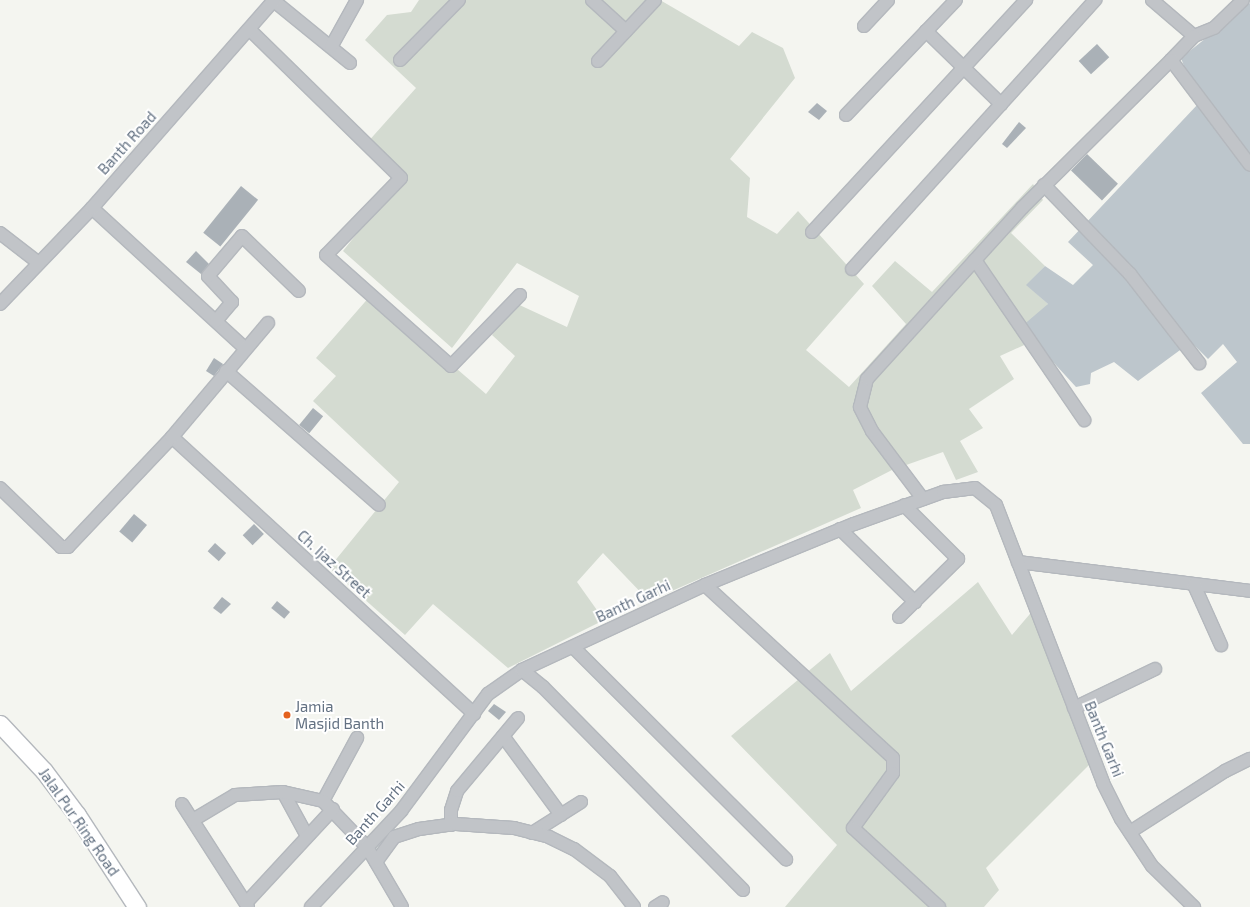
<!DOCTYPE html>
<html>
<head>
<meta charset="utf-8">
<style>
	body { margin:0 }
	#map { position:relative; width:1250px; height:907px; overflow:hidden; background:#f4f5f0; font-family:"Exo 2",sans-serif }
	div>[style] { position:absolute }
	.green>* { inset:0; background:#d4dbd1 }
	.water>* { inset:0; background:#bdc6cc }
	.building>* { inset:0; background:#aab1b7; transform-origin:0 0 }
	.roads { filter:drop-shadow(1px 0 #b4b8bd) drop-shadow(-1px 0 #b4b8bd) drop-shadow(0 1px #b4b8bd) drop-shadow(0 -1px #b4b8bd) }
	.minor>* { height:12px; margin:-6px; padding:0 6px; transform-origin:6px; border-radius:6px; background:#c1c4c8 }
	.secondary>* { height:17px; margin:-8.5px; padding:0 8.5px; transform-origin:8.5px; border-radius:8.5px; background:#fff }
	.dots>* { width:11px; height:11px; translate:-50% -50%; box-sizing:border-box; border:2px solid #fff; border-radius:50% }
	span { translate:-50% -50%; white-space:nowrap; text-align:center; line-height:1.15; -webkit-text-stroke:4px #fff; paint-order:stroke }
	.street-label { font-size:15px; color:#637182 }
	.poi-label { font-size:15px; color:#637182 }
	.left { translate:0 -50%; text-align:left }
</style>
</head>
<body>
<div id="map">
	<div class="green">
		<i style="clip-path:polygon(419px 0,660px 0,739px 46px,752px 32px,783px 48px,795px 78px,730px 159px,750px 178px,747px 217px,777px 234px,798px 211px,864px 284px,806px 350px,849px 387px,906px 324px,872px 286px,895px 261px,932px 292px,1033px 184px,1043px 200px,1011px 233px,1045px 266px,1027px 285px,1048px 304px,1031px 342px,1000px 356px,1014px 379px,969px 409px,983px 428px,960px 441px,978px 472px,956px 480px,943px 452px,892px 470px,853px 490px,861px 508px,649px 601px,603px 553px,577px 582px,604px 620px,508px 668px,433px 604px,405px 635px,329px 568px,399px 482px,313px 401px,336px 376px,316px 358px,371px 295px,486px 394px,515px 356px,492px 335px,513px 302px,567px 327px,579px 296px,517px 263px,452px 348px,343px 251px,401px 178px,366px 144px,416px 88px,365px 40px,387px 15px,411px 12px)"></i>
		<i style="clip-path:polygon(978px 582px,1012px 635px,1035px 608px,1094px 760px,986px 868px,999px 890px,984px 907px,785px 907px,837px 845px,731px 736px,830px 653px,851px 691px)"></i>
	</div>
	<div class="water">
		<i style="clip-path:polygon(1250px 3px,1250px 444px,1243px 444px,1201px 393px,1237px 362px,1223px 344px,1208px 359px,1191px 342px,1138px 381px,1114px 362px,1091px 373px,1090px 384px,1076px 387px,1021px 327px,1048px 304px,1026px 285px,1045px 266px,1073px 285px,1093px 265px,1068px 242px,1198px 104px,1181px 58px)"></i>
	</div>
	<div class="building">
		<i style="left:1097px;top:44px;width:18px;height:25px;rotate:47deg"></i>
		<i style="clip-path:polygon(817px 103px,827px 111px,819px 120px,808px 112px)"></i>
		<i style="clip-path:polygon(1019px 122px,1026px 128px,1007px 148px,1002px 144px)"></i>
		<i style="left:1087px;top:154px;width:43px;height:23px;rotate:44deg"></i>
		<i style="left:241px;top:186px;width:22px;height:60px;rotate:39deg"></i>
		<i style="clip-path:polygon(196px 251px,209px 264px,201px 274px,186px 262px)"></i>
		<i style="clip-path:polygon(214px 358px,223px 364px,214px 376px,206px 371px)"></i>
		<i style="left:313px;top:408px;width:13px;height:22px;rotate:39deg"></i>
		<i style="left:134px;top:514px;width:17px;height:23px;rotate:40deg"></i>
		<i style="left:254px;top:524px;width:14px;height:16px;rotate:45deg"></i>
		<i style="left:215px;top:543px;width:15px;height:11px;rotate:42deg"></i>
		<i style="clip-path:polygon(222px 597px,231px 604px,221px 614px,213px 608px)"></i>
		<i style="left:277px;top:601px;width:17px;height:9px;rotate:40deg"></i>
		<i style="clip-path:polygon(494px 704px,506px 712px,499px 720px,488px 711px)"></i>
	</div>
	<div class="roads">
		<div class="minor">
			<i style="left:592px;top:0;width:46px;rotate:42.4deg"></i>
			<i style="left:1152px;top:0;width:55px;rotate:40.6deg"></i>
			<i style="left:1194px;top:36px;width:22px;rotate:-22deg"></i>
			<i style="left:1214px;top:28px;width:40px;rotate:-44deg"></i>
			<i style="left:274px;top:1px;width:98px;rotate:39.2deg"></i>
			<i style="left:864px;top:26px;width:35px;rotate:-47deg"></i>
			<i style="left:250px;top:30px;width:211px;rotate:44.4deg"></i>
			<i style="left:401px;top:178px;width:107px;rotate:134.2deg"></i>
			<i style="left:326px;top:255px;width:167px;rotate:41.6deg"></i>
			<i style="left:451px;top:366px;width:99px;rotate:-45.8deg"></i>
			<i style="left:926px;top:31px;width:105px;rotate:44.2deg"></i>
			<i style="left:331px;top:47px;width:54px;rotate:-61deg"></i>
			<i style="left:400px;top:60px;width:84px;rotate:-45.5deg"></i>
			<i style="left:1171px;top:60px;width:33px;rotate:-46deg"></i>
			<i style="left:598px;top:61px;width:83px;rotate:-46.9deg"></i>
			<i style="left:846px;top:115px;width:159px;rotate:-46.3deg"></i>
			<i style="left:1044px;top:185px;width:124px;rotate:46deg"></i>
			<i style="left:1130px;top:274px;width:113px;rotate:52.2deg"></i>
			<i style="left:92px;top:208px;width:207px;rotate:42.5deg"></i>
			<i style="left:812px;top:232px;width:316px;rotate:-47.3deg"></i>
			<i style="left:0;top:233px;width:49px;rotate:37.6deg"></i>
			<i style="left:975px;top:260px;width:194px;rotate:55.7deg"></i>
			<i style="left:852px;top:269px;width:363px;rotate:-47.9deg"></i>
			<i style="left:0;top:304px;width:133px;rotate:-46.2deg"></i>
			<i style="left:92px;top:208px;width:276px;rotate:-48.8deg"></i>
			<i style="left:216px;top:321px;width:25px;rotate:-50deg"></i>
			<i style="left:232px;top:302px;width:35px;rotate:-133deg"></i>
			<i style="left:208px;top:276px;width:52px;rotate:-49.6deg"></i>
			<i style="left:242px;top:236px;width:79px;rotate:44deg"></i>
			<i style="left:226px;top:371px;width:203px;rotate:41.2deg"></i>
			<i style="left:172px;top:437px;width:410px;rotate:42.5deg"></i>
			<i style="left:0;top:488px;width:85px;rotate:44deg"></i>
			<i style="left:61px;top:547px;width:7px"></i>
			<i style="left:68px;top:547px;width:151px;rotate:-46.6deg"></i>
			<i style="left:172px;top:437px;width:149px;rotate:-49.9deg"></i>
			<i style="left:923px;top:499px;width:85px;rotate:-126.9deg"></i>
			<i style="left:872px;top:431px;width:27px;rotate:-117deg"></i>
			<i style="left:860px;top:407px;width:29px;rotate:-76deg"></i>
			<i style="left:867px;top:379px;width:231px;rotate:-47.8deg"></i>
			<i style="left:1022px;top:208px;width:210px;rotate:-44.8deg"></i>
			<i style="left:1171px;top:60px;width:131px;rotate:53deg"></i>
			<i style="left:840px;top:529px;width:105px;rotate:44.2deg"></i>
			<i style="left:1018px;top:562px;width:234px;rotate:7.1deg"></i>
			<i style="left:705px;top:585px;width:255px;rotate:42.6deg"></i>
			<i style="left:893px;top:758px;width:15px;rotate:90deg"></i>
			<i style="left:893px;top:773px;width:68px;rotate:126deg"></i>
			<i style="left:853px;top:828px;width:117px;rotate:42.6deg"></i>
			<i style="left:1194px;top:585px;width:66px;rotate:65.8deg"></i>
			<i style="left:899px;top:617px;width:83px;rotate:-44.5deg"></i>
			<i style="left:958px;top:559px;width:76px;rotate:-135deg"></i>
			<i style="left:573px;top:647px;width:301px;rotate:44.9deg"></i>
			<i style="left:522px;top:670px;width:27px;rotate:39deg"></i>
			<i style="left:543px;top:687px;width:285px;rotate:45.4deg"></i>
			<i style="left:1074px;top:708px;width:90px;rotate:-25.7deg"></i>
			<i style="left:503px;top:736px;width:98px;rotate:53.7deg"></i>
			<i style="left:283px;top:792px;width:50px;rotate:61.4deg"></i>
			<i style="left:323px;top:801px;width:72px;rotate:-61.6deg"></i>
			<i style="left:182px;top:804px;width:122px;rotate:57.3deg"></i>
			<i style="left:193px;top:820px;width:49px;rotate:-30.8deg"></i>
			<i style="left:235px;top:795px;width:48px;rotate:-3.6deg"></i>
			<i style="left:283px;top:792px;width:41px;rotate:12.7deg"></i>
			<i style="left:323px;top:801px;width:64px;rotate:46.3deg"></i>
			<i style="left:367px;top:847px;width:69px;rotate:59.7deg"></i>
			<i style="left:451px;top:825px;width:15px;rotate:-90deg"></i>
			<i style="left:451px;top:810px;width:20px;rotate:-72deg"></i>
			<i style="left:457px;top:791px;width:95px;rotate:-50.1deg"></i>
			<i style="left:1130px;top:832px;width:113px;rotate:-32.7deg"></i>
			<i style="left:1225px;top:771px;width:28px;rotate:-26deg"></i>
			<i style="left:532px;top:833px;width:58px;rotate:-32.3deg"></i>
			<i style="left:376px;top:862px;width:31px;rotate:-54deg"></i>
			<i style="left:394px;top:837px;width:26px;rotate:-18deg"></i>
			<i style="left:419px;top:829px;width:37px;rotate:-8deg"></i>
			<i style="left:456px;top:824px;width:58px;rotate:3.9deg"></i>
			<i style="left:514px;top:828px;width:36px;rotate:14deg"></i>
			<i style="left:549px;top:837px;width:28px;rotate:26deg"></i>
			<i style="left:574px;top:849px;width:45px;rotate:36.9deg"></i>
			<i style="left:610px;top:876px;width:39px;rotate:52deg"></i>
			<i style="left:246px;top:903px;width:128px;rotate:-47.2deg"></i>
			<i style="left:311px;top:907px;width:132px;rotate:-46.8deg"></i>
			<i style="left:401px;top:811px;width:146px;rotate:-53.4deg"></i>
			<i style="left:488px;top:694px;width:42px;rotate:-35.2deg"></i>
			<i style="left:522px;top:670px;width:202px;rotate:-24.9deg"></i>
			<i style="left:705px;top:585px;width:161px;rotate:-22.3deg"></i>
			<i style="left:854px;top:524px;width:95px;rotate:-19.8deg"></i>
			<i style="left:943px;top:492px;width:32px;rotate:-7deg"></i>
			<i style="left:975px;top:488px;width:27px;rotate:39deg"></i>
			<i style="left:996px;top:505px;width:298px;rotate:68.9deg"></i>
			<i style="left:1103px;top:783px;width:40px;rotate:63.4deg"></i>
			<i style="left:1121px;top:819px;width:56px;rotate:56.6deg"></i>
			<i style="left:1152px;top:866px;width:59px;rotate:44.3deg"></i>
			<i style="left:655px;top:907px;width:9px;rotate:-32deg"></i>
		</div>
		<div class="secondary">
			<i style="left:0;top:724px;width:64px;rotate:46.9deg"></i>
			<i style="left:44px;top:771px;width:55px;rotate:53.1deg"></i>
			<i style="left:77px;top:815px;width:110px;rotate:56.9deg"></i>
		</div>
	</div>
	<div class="dots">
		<i style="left:287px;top:715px;background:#e46220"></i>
	</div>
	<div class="street-label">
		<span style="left:127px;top:143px;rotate:-48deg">Banth Road</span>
		<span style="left:334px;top:564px;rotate:42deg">Ch. Ijaz Street</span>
		<span style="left:633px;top:601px;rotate:-25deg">Banth Garhi</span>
		<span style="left:1104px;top:739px;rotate:68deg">Banth Garhi</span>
		<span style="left:375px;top:813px;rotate:-48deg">Banth Garhi</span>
		<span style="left:79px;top:822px;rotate:55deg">Jalal Pur Ring Road</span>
	</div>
	<div class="poi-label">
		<span class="left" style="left:295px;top:715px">Jamia<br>Masjid Banth</span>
	</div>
</div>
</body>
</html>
